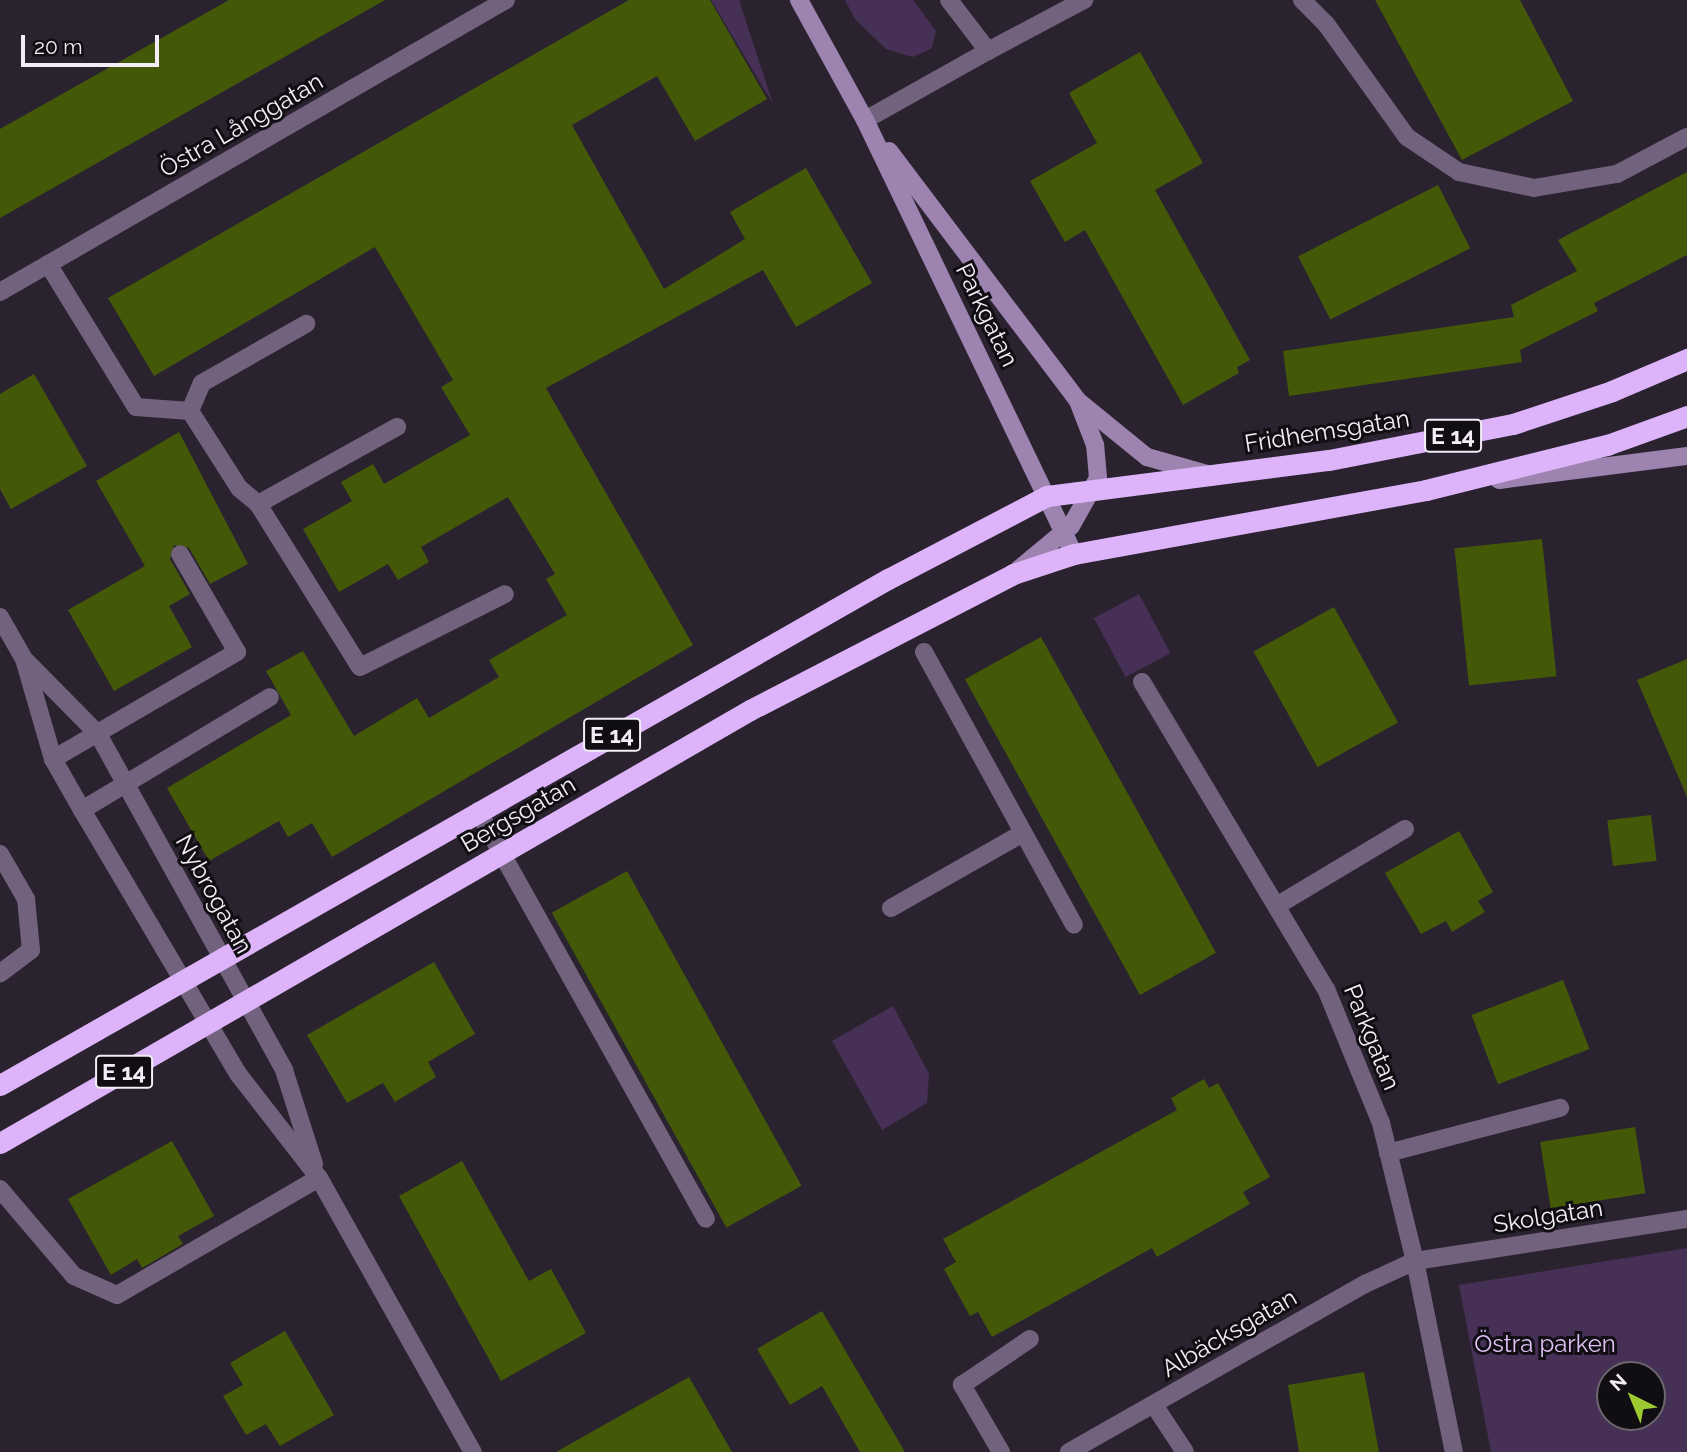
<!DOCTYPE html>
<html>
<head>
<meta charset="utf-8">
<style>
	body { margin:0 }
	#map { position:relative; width:1687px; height:1452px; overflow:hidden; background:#2a232f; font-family:Raleway,sans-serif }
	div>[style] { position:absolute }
	.green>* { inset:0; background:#463055; transform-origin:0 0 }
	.building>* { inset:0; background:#435908; transform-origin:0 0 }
	.lane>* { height:18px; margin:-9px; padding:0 9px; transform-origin:9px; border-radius:9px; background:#72627e }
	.street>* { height:18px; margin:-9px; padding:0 9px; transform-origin:9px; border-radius:9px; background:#72627e }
	.secondary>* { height:18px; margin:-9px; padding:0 9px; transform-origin:9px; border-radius:9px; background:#9d83af }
	.highway>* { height:21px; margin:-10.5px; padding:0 10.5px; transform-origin:10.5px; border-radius:10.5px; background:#ddb4f9 }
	span { translate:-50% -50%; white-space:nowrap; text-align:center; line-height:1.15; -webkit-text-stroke:6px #110e13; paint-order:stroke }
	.shield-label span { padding:2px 5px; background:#110e13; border:2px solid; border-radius:5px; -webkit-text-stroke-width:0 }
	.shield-label { font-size:23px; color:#f2edf6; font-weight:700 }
	.street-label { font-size:24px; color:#f2edf6 }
	.park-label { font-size:24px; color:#dfc0f6 }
	.north { position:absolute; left:1596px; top:1361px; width:70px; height:70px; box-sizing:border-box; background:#110e13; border:2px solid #6b676e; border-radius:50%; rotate:317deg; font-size:19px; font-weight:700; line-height:28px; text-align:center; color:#f2edf6 }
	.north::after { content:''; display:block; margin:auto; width:24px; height:32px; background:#9dca30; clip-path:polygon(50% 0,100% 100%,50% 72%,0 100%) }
	.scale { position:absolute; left:21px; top:35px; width:138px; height:32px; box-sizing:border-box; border:4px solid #f2edf6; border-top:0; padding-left:9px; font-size:21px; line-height:24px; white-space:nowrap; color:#f2edf6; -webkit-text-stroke:5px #110e13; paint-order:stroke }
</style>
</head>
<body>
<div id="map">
	<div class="green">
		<i style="clip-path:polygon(711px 0,739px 0,773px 104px)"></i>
		<i style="clip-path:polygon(845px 0,913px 0,936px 31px,932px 48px,913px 57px,886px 49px,855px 19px)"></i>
		<i style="left:1139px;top:594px;width:67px;height:51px;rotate:62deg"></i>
		<i style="clip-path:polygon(893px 1006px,929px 1074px,927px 1103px,882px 1130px,832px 1041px)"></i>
		<i style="clip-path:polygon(evenodd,1687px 1248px,1687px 1452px,1491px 1452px,1459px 1285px,1687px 1248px,1610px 1375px,1652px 1375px,1652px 1417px,1610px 1417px,1610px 1375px)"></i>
	</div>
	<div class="building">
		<i style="clip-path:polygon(229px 0,385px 0,0 218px,0 129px)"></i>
		<i style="clip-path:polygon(629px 0,710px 0,767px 99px,695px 141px,657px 76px,572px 125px,664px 289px,745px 239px,730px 212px,806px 168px,872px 283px,796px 327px,763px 270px,546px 388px,693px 645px,332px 857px,312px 823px,288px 837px,279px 821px,209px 861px,167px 788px,291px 715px,266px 671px,303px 651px,354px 736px,417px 698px,429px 718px,499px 677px,489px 660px,567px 615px,546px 579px,555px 574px,508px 497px,421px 547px,429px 562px,398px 580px,388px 564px,339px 592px,303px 529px,352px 501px,341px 482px,373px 464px,384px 484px,470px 435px,441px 387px,453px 380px,375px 247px,154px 376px,108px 298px)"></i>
		<i style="clip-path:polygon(1375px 0,1520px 0,1573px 101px,1462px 160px)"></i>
		<i style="clip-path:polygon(1140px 52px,1203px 163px,1155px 190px,1250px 360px,1237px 367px,1239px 373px,1183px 405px,1085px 230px,1065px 242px,1030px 181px,1097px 143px,1069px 93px)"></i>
		<i style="clip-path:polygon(1687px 172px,1687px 255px,1594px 303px,1598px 311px,1520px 350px,1522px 362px,1289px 396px,1283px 351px,1514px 317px,1511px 305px,1577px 271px,1558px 240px)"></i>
		<i style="left:1438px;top:185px;width:71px;height:157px;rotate:63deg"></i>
		<i style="clip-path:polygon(34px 374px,87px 466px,11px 509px,0 489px,0 394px)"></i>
		<i style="clip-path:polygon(179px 432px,248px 564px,210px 584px,189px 548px,174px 545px,170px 559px,190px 594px,169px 606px,192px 647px,114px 691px,68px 610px,145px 566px,96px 481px)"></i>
		<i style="left:1542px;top:539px;width:138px;height:88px;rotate:84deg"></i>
		<i style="left:1334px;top:607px;width:132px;height:92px;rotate:61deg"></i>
		<i style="left:1041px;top:637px;width:361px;height:87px;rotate:61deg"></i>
		<i style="clip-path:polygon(1687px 659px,1687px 797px,1637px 680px)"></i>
		<i style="left:1651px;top:815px;width:46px;height:44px;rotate:83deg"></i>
		<i style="clip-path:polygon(1459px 831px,1493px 892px,1478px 901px,1485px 912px,1452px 932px,1446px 921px,1421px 934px,1385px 873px)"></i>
		<i style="left:627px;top:871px;width:360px;height:86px;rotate:61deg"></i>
		<i style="clip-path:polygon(434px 962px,475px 1034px,428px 1062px,436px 1077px,395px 1102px,383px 1083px,347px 1103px,307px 1035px)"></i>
		<i style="left:1563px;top:980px;width:74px;height:98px;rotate:69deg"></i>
		<i style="clip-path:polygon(1204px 1079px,1209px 1088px,1218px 1083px,1270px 1177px,1243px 1192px,1250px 1204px,1157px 1257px,1152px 1248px,992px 1337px,978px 1312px,970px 1316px,944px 1269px,956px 1262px,943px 1239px,1177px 1110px,1171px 1098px)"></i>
		<i style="left:1635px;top:1127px;width:67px;height:96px;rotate:81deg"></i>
		<i style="clip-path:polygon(172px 1141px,214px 1216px,178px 1236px,183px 1244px,142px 1268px,137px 1259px,111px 1275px,68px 1199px)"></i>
		<i style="clip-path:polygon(462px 1161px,529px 1281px,551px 1269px,586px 1333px,501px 1381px,399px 1196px)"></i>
		<i style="clip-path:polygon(822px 1311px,905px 1452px,860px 1452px,822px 1386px,790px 1405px,757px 1349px)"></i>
		<i style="clip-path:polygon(285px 1331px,334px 1415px,280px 1446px,266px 1424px,246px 1435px,223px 1396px,243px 1385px,230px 1363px)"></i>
		<i style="clip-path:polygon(1364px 1372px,1379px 1452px,1299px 1452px,1288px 1385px)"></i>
		<i style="clip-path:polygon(689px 1377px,732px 1452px,556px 1452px)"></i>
	</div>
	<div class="lane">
		<i style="left:1302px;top:0;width:34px;rotate:45deg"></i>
		<i style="left:1326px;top:24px;width:139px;rotate:54.4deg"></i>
		<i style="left:1407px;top:137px;width:63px;rotate:33.9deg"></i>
		<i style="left:1459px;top:172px;width:77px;rotate:12deg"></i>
		<i style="left:1534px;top:188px;width:84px;rotate:-9.6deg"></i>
		<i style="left:1617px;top:174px;width:79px;rotate:-27.9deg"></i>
		<i style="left:988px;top:51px;width:109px;rotate:-28deg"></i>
		<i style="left:865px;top:120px;width:141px;rotate:-29.3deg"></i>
		<i style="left:988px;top:51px;width:64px;rotate:-127.4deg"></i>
		<i style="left:48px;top:264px;width:168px;rotate:58.4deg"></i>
		<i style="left:136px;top:407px;width:54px;rotate:4.2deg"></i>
		<i style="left:190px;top:411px;width:91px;rotate:57.5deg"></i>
		<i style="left:239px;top:488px;width:25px;rotate:40deg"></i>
		<i style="left:258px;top:504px;width:192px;rotate:58deg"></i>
		<i style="left:360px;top:667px;width:162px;rotate:-26.7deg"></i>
		<i style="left:190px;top:411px;width:30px;rotate:-67deg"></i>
		<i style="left:202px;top:383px;width:120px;rotate:-29.6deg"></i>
		<i style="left:258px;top:504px;width:159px;rotate:-29deg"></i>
		<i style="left:924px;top:652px;width:311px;rotate:61.2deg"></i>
		<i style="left:53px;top:759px;width:213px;rotate:-30.2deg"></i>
		<i style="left:237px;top:652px;width:113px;rotate:-120.2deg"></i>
		<i style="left:82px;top:810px;width:219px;rotate:-31deg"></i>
		<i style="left:478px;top:811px;width:467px;rotate:60.8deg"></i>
		<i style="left:0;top:854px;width:52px;rotate:60deg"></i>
		<i style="left:26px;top:899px;width:51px;rotate:84.4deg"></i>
		<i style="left:31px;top:950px;width:39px;rotate:143deg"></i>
		<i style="left:1278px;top:905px;width:148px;rotate:-30.9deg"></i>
		<i style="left:891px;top:908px;width:150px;rotate:-29.6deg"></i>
		<i style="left:1388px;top:1153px;width:178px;rotate:-14.7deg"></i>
		<i style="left:0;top:1189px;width:114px;rotate:49.6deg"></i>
		<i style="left:74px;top:1276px;width:47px;rotate:23.8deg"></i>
		<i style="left:117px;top:1295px;width:233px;rotate:-30.1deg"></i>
		<i style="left:1154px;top:1405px;width:56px;rotate:56.6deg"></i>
		<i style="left:1001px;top:1452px;width:78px;rotate:-120.2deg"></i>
		<i style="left:962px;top:1385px;width:82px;rotate:-34.1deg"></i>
	</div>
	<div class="street">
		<i style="left:0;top:292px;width:584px;rotate:-29.99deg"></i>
		<i style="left:0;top:617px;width:48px;rotate:60.3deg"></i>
		<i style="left:24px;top:659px;width:104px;rotate:73.8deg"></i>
		<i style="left:53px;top:759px;width:59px;rotate:60.4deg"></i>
		<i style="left:82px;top:810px;width:308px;rotate:59.4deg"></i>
		<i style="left:239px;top:1075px;width:130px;rotate:52.2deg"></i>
		<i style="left:319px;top:1178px;width:314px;rotate:60.7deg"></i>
		<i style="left:26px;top:661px;width:103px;rotate:45.4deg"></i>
		<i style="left:98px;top:734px;width:384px;rotate:61deg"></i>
		<i style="left:284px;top:1070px;width:99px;rotate:72.3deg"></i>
		<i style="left:1142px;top:682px;width:358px;rotate:59.1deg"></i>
		<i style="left:1326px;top:989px;width:145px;rotate:67.7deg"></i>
		<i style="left:1381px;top:1123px;width:142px;rotate:76.2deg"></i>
		<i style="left:1415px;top:1261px;width:195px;rotate:78.5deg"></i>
		<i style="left:1069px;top:1452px;width:340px;rotate:-29.6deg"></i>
		<i style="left:1365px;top:1284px;width:55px;rotate:-24.7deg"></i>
		<i style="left:1415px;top:1261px;width:275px;rotate:-8.8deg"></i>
	</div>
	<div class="secondary">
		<i style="left:799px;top:0;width:137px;rotate:61.2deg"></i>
		<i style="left:865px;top:120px;width:482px;rotate:64.3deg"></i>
		<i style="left:889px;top:151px;width:313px;rotate:52.9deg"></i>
		<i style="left:1078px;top:401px;width:89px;rotate:39.1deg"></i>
		<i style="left:1147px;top:457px;width:62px;rotate:15.8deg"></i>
		<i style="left:1499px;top:480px;width:190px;rotate:-7.3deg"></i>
		<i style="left:1019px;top:569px;width:67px;rotate:-39.6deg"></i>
		<i style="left:1071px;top:526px;width:55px;rotate:-60.6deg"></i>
		<i style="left:1098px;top:478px;width:33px;rotate:-95deg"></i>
		<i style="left:1095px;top:445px;width:47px;rotate:-111.1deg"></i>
	</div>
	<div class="highway">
		<i style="left:0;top:1085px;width:1022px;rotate:-29.68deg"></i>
		<i style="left:888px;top:579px;width:179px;rotate:-27.6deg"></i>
		<i style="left:1047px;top:496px;width:284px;rotate:-7.3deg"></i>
		<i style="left:1329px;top:460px;width:187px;rotate:-11.1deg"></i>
		<i style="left:1513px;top:424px;width:104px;rotate:-18.4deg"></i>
		<i style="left:1612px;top:391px;width:82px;rotate:-23.1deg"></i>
		<i style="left:0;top:1143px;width:866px;rotate:-30deg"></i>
		<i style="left:750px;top:710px;width:296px;rotate:-27.3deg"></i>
		<i style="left:1013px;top:574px;width:64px;rotate:-18.2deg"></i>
		<i style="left:1074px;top:554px;width:358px;rotate:-10.3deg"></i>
		<i style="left:1426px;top:490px;width:187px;rotate:-14deg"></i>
		<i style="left:1607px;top:445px;width:85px;rotate:-19.9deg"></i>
	</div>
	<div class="shield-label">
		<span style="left:1453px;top:436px">E 14</span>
		<span style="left:612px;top:735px">E 14</span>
		<span style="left:124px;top:1072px">E 14</span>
	</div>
	<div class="street-label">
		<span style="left:241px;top:125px;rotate:-30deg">Östra Långgatan</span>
		<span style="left:987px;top:315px;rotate:64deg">Parkgatan</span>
		<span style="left:1327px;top:431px;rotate:-9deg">Fridhemsgatan</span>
		<span style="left:518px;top:814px;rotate:-30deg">Bergsgatan</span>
		<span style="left:214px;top:894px;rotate:61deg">Nybrogatan</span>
		<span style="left:1372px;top:1037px;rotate:68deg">Parkgatan</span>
		<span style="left:1548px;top:1216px;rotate:-9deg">Skolgatan</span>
		<span style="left:1229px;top:1333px;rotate:-30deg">Albäcksgatan</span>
	</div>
	<div class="park-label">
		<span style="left:1545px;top:1344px">Östra parken</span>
	</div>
	<div class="north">N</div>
	<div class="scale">20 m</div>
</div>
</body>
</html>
